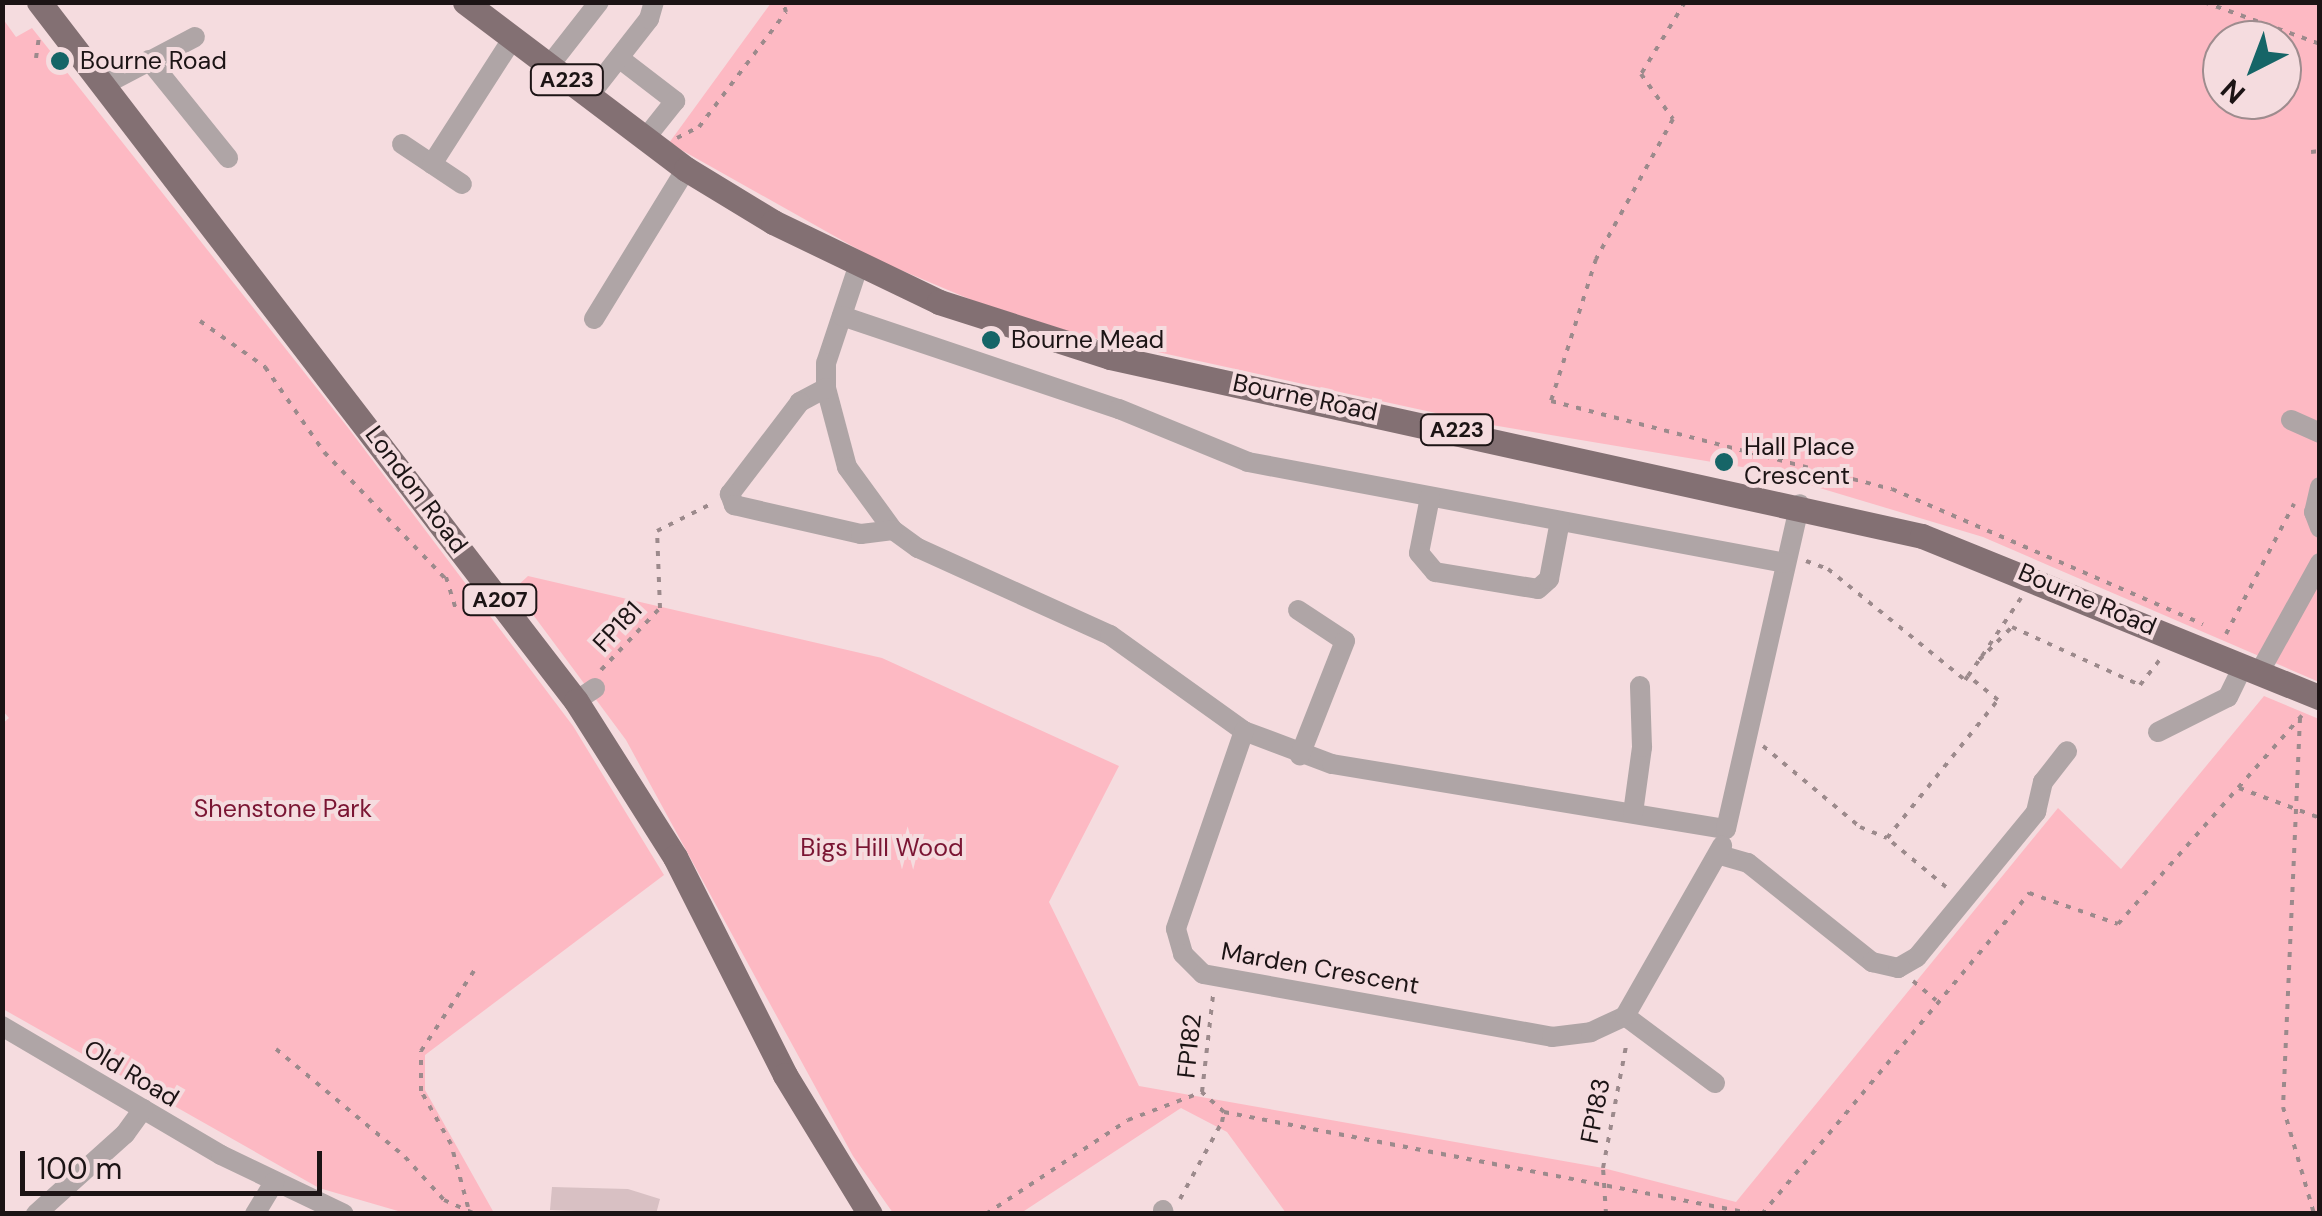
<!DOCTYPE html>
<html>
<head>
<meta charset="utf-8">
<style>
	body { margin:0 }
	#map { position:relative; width:2322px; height:1216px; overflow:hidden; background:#f5dcdf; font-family:"DM Sans",sans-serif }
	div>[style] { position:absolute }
	.green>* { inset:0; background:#fdb9c3 }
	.building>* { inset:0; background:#d8c0c3 }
	.path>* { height:4px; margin-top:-2px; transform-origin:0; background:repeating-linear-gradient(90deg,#9c8a8c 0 5px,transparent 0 13px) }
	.minor>* { height:20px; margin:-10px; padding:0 10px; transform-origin:10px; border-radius:10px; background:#afa5a6 }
	.major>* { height:25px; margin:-12.5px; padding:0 12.5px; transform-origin:12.5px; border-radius:12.5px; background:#837073 }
	.dots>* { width:28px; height:28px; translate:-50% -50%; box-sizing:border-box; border:5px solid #f5dcdf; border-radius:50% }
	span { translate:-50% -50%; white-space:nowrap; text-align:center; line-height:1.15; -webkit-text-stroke:8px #f5dcdf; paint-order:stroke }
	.shield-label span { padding:2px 8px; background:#f5dcdf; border:2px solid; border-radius:8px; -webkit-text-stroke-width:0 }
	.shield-label { font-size:22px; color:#1c1415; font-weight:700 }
	.poi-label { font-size:25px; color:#1c1415 }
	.left { translate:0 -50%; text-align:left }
	.street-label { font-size:25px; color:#1c1415 }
	.park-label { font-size:25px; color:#7a1533 }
	.frame { position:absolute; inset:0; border:5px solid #1c1415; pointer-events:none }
	.north { position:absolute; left:2202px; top:20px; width:100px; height:100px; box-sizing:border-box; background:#f5dcdf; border:2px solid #9e8c8e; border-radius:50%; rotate:222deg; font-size:28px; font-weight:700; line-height:40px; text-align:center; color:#1c1415 }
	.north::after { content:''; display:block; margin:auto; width:35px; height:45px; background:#166567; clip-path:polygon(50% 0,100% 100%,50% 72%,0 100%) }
	.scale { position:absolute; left:20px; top:1151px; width:302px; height:45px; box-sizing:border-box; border:5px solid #1c1415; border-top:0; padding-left:12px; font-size:30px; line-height:35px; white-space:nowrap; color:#1c1415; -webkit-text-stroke:8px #f5dcdf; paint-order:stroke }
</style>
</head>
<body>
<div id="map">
	<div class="green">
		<i style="clip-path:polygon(evenodd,771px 3px,2319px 3px,2319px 682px,1983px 537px,1760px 470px,1486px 424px,1080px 335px,974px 301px,877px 260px,669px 143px,771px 3px,2222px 40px,2282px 40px,2282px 100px,2222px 100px,2222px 40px)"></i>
		<i style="clip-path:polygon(3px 19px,16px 37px,32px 28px,349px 429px,573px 726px,664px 875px,425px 1055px,425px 1090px,494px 1213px,398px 1211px,319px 1188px,3px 1009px,2px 724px,9px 718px,2px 710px)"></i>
		<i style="clip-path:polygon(528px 576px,882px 658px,1119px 766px,1049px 902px,1139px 1086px,1603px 1168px,1736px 1202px,2058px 808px,2121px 869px,2264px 696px,2319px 719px,2319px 1213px,1286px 1213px,1227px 1132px,1181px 1108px,1021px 1213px,893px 1213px,853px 1156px,626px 740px,514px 589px)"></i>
	</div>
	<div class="building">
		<i style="clip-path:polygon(552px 1187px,628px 1189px,660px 1199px,656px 1214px,550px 1210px)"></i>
	</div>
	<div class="path">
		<i style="left:1685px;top:2px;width:84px;rotate:121.4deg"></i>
		<i style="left:1641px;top:74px;width:55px;rotate:54.6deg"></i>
		<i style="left:1673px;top:119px;width:160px;rotate:118.8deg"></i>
		<i style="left:1596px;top:259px;width:149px;rotate:107.6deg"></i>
		<i style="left:1551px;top:401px;width:352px;rotate:14.5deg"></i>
		<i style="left:1892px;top:489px;width:339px;rotate:23.5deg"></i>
		<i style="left:2204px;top:2px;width:123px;rotate:19.9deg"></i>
		<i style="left:36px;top:58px;width:21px;rotate:-82deg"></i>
		<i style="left:677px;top:138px;width:25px;rotate:-27deg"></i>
		<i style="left:699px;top:127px;width:144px;rotate:-52.9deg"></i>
		<i style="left:786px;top:12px;width:10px;rotate:-107deg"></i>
		<i style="left:2311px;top:152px;width:9px;rotate:-6deg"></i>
		<i style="left:200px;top:321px;width:80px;rotate:35.3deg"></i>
		<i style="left:265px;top:367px;width:103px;rotate:55.2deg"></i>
		<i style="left:324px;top:452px;width:175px;rotate:46.2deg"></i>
		<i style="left:1806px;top:561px;width:23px;rotate:20deg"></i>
		<i style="left:1828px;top:569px;width:176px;rotate:39deg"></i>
		<i style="left:1965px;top:680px;width:5px;rotate:-53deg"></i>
		<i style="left:446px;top:577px;width:34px;rotate:73deg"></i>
		<i style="left:2226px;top:634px;width:147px;rotate:-62.4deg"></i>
		<i style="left:1982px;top:656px;width:70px;rotate:-56.1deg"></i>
		<i style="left:601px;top:670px;width:86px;rotate:-46.4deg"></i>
		<i style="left:660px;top:608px;width:77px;rotate:-92.2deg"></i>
		<i style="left:657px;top:531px;width:63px;rotate:-26.6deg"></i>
		<i style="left:2300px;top:718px;width:389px;rotate:92.5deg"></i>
		<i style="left:2283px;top:1107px;width:111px;rotate:73.8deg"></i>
		<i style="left:1763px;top:746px;width:126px;rotate:39.9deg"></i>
		<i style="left:1860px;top:827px;width:29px;rotate:22deg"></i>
		<i style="left:2239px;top:788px;width:86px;rotate:20.3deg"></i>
		<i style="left:1946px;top:887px;width:77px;rotate:-140.3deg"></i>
		<i style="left:1887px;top:838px;width:177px;rotate:-51.2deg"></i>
		<i style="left:1998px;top:700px;width:38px;rotate:-141deg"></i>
		<i style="left:1968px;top:676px;width:19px;rotate:-55deg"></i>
		<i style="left:1979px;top:660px;width:47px;rotate:-45deg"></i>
		<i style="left:2012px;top:627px;width:141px;rotate:24.4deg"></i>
		<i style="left:2140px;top:685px;width:36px;rotate:-52deg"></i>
		<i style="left:1913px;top:981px;width:30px;rotate:40deg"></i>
		<i style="left:276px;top:1049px;width:168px;rotate:39.9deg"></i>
		<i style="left:405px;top:1157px;width:58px;rotate:47.8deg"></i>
		<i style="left:444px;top:1200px;width:35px;rotate:24deg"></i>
		<i style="left:1224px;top:1112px;width:540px;rotate:10.89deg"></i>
		<i style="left:1180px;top:1199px;width:88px;rotate:-61.4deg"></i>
		<i style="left:1222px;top:1122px;width:10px;rotate:-79deg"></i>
		<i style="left:1224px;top:1112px;width:30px;rotate:-138deg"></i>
		<i style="left:1202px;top:1092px;width:97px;rotate:-83.5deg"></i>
		<i style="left:468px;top:1207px;width:65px;rotate:-105.1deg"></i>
		<i style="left:451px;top:1144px;width:61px;rotate:-119.5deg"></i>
		<i style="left:421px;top:1091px;width:40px;rotate:-90deg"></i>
		<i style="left:421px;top:1051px;width:96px;rotate:-56.5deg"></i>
		<i style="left:986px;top:1214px;width:170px;rotate:-33.5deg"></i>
		<i style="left:1128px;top:1120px;width:79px;rotate:-20.7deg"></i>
		<i style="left:1606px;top:1214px;width:46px;rotate:-93.7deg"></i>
		<i style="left:1603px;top:1168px;width:129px;rotate:-79.3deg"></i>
		<i style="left:1762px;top:1214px;width:418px;rotate:-50.2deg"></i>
		<i style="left:2029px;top:893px;width:94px;rotate:19.2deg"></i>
		<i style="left:2118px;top:924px;width:278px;rotate:-48.6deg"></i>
	</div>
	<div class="minor">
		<i style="left:619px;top:58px;width:71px;rotate:37.5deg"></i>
		<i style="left:675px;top:101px;width:50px;rotate:128.5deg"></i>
		<i style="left:149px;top:60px;width:126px;rotate:51.1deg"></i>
		<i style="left:549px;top:66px;width:81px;rotate:-52deg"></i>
		<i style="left:102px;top:86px;width:105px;rotate:-27.8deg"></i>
		<i style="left:588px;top:97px;width:99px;rotate:-52deg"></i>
		<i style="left:649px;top:19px;width:18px;rotate:-74deg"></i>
		<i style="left:402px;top:144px;width:72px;rotate:33.7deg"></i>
		<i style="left:432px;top:164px;width:150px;rotate:-57.3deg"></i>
		<i style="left:858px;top:267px;width:101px;rotate:108.4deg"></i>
		<i style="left:826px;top:363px;width:25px;rotate:90deg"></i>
		<i style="left:826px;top:388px;width:82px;rotate:75.1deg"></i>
		<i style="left:847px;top:467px;width:78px;rotate:53.9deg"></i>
		<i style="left:893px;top:530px;width:31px;rotate:36deg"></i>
		<i style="left:918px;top:548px;width:211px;rotate:24.4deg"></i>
		<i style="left:1110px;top:635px;width:165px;rotate:35.6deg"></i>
		<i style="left:1244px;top:731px;width:94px;rotate:20.6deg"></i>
		<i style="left:1332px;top:764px;width:399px;rotate:9.4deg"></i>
		<i style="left:1726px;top:829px;width:333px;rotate:-77.2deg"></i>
		<i style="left:842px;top:316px;width:292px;rotate:18.6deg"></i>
		<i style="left:1119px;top:409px;width:139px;rotate:22.3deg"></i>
		<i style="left:1248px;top:462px;width:546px;rotate:10.65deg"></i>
		<i style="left:594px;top:319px;width:176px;rotate:-58.5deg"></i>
		<i style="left:826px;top:388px;width:30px;rotate:152deg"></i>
		<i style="left:800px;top:402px;width:116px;rotate:127.3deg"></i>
		<i style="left:730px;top:494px;width:12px;rotate:70deg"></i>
		<i style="left:734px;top:505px;width:130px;rotate:12.9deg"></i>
		<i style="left:861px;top:534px;width:32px;rotate:-7deg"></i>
		<i style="left:2291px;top:420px;width:32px;rotate:24deg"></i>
		<i style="left:2320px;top:487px;width:26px;rotate:103deg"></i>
		<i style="left:2314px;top:512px;width:17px;rotate:69deg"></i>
		<i style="left:1430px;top:497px;width:57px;rotate:101.1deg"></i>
		<i style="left:1419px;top:553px;width:25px;rotate:50deg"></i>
		<i style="left:1435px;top:572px;width:104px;rotate:9.4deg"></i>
		<i style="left:1538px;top:589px;width:15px;rotate:-42deg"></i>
		<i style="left:1549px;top:579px;width:59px;rotate:-79.3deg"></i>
		<i style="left:1298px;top:610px;width:56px;rotate:33.4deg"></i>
		<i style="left:1345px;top:641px;width:123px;rotate:111.5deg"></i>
		<i style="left:2259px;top:673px;width:126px;rotate:-61deg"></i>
		<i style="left:576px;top:701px;width:23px;rotate:-34deg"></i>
		<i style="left:1244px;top:731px;width:209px;rotate:109deg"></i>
		<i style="left:1176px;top:929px;width:26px;rotate:74deg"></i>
		<i style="left:1183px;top:954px;width:28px;rotate:45deg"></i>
		<i style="left:1203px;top:974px;width:355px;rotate:10.2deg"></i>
		<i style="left:1552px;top:1037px;width:39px;rotate:-7deg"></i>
		<i style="left:1591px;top:1032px;width:38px;rotate:-25deg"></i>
		<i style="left:2158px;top:732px;width:78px;rotate:-26.6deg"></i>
		<i style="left:2228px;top:697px;width:34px;rotate:-64deg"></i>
		<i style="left:1633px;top:813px;width:67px;rotate:-82.2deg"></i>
		<i style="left:1642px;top:747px;width:61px;rotate:-91.9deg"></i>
		<i style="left:1720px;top:855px;width:29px;rotate:16deg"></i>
		<i style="left:1748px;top:863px;width:159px;rotate:38.6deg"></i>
		<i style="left:1872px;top:962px;width:27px;rotate:13deg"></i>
		<i style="left:1898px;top:968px;width:22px;rotate:-30deg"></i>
		<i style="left:1917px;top:957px;width:188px;rotate:-50.6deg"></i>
		<i style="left:2036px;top:812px;width:31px;rotate:-77deg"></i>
		<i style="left:2043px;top:782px;width:39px;rotate:-52deg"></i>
		<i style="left:2px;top:1026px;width:254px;rotate:30.5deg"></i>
		<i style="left:221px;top:1155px;width:136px;rotate:25.6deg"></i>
		<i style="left:1715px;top:1083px;width:112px;rotate:-143.3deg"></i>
		<i style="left:1625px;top:1016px;width:196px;rotate:-60.3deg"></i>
		<i style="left:1163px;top:1210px;width:4px;rotate:76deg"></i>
		<i style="left:36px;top:1214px;width:120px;rotate:-42deg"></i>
		<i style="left:125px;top:1134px;width:31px;rotate:-54deg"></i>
		<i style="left:255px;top:1214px;width:37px;rotate:-59deg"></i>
	</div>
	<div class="major">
		<i style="left:39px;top:2px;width:881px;rotate:52.47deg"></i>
		<i style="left:576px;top:701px;width:185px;rotate:57.6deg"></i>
		<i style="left:675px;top:857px;width:244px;rotate:63.2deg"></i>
		<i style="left:785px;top:1075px;width:163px;rotate:58.6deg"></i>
		<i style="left:465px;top:2px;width:277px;rotate:37.1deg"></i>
		<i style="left:686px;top:169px;width:102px;rotate:31.3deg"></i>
		<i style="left:773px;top:222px;width:184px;rotate:25.7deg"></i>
		<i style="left:939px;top:302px;width:180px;rotate:17.8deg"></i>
		<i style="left:1110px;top:357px;width:831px;rotate:12.43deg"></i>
		<i style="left:1922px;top:536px;width:430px;rotate:22.1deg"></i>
	</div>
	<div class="dots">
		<i style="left:60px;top:61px;background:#166567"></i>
		<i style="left:991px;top:340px;background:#166567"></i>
		<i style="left:1724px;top:462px;background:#166567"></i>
	</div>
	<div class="shield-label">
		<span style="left:567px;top:80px">A223</span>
		<span style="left:1457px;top:430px">A223</span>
		<span style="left:500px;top:600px">A207</span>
	</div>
	<div class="poi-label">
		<span class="left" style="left:80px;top:61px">Bourne Road</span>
		<span class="left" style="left:1011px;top:340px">Bourne Mead</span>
		<span class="left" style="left:1744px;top:462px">Hall Place<br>Crescent</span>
	</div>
	<div class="street-label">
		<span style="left:1305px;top:398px;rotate:12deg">Bourne Road</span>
		<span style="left:416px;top:490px;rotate:53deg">London Road</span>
		<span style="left:2087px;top:600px;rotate:23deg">Bourne Road</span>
		<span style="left:618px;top:627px;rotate:-47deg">FP181</span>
		<span style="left:1320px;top:969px;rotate:10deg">Marden Crescent</span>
		<span style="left:1190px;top:1046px;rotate:-84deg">FP182</span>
		<span style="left:131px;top:1074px;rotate:31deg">Old Road</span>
		<span style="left:1596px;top:1111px;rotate:-79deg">FP183</span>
	</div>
	<div class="park-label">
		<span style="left:283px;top:809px">Shenstone Park</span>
		<span style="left:882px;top:848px">Bigs Hill Wood</span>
	</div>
	<div class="frame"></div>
	<div class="north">N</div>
	<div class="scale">100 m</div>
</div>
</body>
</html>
